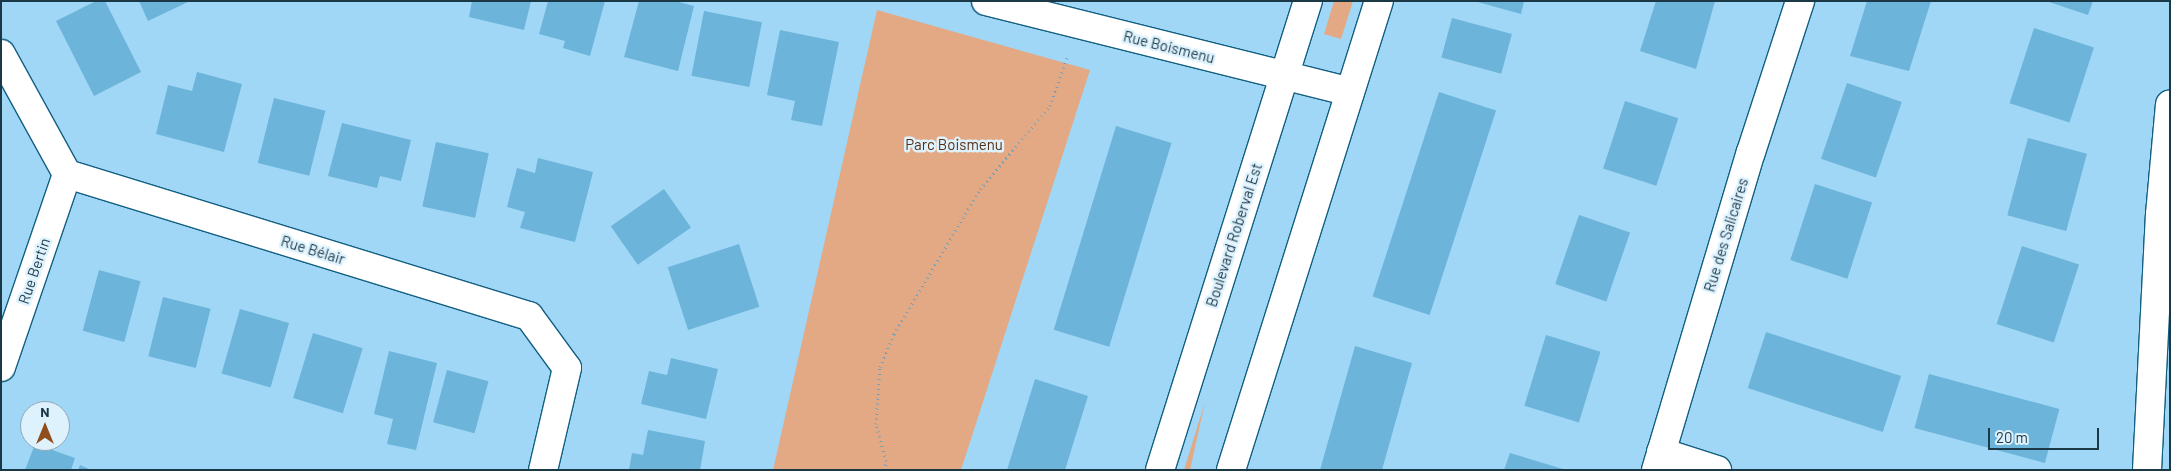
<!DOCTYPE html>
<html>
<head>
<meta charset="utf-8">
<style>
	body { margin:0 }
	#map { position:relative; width:2171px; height:471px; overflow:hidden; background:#a0d7f6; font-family:Barlow,sans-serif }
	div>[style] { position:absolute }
	.green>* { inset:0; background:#e3a984 }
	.building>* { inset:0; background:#6cb4da; transform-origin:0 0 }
	.path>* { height:3px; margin-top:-1.5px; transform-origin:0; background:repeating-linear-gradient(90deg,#719fb9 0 1px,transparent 0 5px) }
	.roads { filter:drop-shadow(1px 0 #125f81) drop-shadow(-1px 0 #125f81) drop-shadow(0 1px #125f81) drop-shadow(0 -1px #125f81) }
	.minor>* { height:28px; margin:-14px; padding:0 14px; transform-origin:14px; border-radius:14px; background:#fff }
	.tertiary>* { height:28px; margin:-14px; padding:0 14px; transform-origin:14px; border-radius:14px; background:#fff }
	span { translate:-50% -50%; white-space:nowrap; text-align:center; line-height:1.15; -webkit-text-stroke:5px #def2fe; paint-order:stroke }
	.street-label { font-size:15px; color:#1b3847 }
	.park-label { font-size:15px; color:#582f11 }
	.frame { position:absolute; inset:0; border:2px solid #1b3847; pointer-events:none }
	.north { position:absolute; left:20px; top:401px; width:50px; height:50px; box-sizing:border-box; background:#def2fe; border:1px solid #90a8b5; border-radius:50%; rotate:0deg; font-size:14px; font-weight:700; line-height:20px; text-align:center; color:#1b3847 }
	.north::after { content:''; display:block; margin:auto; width:18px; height:22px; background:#914e1d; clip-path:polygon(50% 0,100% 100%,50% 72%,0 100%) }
	.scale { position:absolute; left:1988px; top:428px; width:111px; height:22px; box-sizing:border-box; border:2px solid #1b3847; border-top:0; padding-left:6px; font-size:15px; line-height:18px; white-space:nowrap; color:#1b3847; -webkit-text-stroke:4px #def2fe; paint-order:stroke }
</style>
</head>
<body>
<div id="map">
	<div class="green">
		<i style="clip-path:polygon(1334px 1px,1353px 1px,1341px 39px,1324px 34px)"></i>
		<i style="clip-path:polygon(877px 10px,1090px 70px,961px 470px,773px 470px)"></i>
		<i style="clip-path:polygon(1205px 402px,1190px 470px,1184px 470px)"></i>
	</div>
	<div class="building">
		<i style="clip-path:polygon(96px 1px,105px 1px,141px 72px,94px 96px,56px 21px)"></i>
		<i style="clip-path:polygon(139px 1px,190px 1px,148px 21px)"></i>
		<i style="clip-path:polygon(472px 1px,531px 1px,524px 30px,469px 17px)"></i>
		<i style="clip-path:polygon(548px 1px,605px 1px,590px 56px,563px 48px,565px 41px,539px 34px)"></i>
		<i style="clip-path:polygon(639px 1px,675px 1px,694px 6px,678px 71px,624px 57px)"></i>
		<i style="clip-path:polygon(1474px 1px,1524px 1px,1521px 14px)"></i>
		<i style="clip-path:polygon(1656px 1px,1715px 1px,1696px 69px,1640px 51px)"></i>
		<i style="clip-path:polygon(1867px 1px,1931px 1px,1909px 71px,1850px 56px)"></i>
		<i style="clip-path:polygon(2046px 1px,2093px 1px,2088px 15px)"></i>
		<i style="left:704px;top:11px;width:59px;height:66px;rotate:11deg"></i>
		<i style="left:1452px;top:18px;width:62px;height:41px;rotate:15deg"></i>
		<i style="left:2034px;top:28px;width:63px;height:79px;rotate:18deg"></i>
		<i style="clip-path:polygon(780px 30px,839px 42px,822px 126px,791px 120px,795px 101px,767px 95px)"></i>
		<i style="clip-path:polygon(197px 72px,242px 84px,224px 152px,156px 134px,168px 85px,192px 91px)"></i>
		<i style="left:1847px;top:83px;width:58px;height:80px;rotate:19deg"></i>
		<i style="left:1439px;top:92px;width:60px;height:215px;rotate:18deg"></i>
		<i style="left:274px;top:98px;width:53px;height:67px;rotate:14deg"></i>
		<i style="left:1625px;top:101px;width:56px;height:71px;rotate:18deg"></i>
		<i style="clip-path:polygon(342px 123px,411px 140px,401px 181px,380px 176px,377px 188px,328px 176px)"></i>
		<i style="left:1116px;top:126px;width:58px;height:213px;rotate:17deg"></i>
		<i style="left:2028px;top:138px;width:61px;height:80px;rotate:15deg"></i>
		<i style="left:436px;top:142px;width:54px;height:66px;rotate:12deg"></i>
		<i style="clip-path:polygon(538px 158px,593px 172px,575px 242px,520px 228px,525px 212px,507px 207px,517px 168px,535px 173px)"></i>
		<i style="left:1815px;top:184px;width:60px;height:80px;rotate:18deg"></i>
		<i style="left:664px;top:189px;width:47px;height:65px;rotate:55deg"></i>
		<i style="left:1579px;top:215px;width:54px;height:73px;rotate:19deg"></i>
		<i style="left:739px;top:244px;width:66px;height:75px;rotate:72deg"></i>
		<i style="left:2022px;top:246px;width:60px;height:82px;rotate:18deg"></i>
		<i style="left:99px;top:270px;width:43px;height:63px;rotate:15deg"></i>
		<i style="left:163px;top:297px;width:49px;height:61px;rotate:14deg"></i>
		<i style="left:240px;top:309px;width:51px;height:67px;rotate:16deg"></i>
		<i style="left:1766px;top:332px;width:142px;height:59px;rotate:18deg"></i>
		<i style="left:313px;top:333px;width:52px;height:68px;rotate:17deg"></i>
		<i style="left:1546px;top:335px;width:57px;height:74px;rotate:17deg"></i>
		<i style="clip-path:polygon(1355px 346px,1412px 363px,1382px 470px,1320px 470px)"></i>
		<i style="clip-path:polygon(389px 351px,437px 363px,416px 450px,387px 444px,393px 419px,374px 414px)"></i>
		<i style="clip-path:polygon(671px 358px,718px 369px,706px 419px,641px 404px,649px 371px,667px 375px)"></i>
		<i style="left:447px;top:370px;width:43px;height:54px;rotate:15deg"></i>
		<i style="left:1929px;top:374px;width:135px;height:56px;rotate:15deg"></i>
		<i style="clip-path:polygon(1035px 379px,1088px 396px,1065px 470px,1007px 470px)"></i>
		<i style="clip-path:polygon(648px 430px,705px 441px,700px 470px,629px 470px,632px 453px,643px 455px)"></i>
		<i style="clip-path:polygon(35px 444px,75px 458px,71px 470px,25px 470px)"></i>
		<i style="clip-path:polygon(1510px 453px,1563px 469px,1563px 470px,1504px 470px)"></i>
		<i style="clip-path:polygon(80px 465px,91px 470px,78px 470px)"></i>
	</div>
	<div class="path">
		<i style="left:885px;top:470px;width:9px;rotate:-84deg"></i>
		<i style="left:886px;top:461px;width:38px;rotate:-105deg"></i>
		<i style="left:876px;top:424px;width:57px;rotate:-86deg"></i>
		<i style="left:880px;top:367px;width:36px;rotate:-67deg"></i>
		<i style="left:894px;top:334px;width:169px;rotate:-59.3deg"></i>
		<i style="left:980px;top:189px;width:109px;rotate:-49.9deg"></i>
		<i style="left:1050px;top:106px;width:54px;rotate:-70.6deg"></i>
	</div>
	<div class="roads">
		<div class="minor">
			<i style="left:986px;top:1px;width:375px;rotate:14deg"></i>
			<i style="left:1px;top:54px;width:137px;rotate:61.2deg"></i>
			<i style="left:67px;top:174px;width:483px;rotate:17.1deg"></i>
			<i style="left:529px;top:316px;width:64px;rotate:53.8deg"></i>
			<i style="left:567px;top:368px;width:105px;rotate:103.2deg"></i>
			<i style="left:1px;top:367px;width:204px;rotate:-71.1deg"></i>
			<i style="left:1661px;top:452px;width:59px;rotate:17.8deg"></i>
			<i style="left:1656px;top:470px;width:332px;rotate:-73.4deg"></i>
			<i style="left:1751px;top:152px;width:159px;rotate:-72deg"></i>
			<i style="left:2147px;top:470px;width:256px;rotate:-87.1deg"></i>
			<i style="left:2160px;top:214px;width:110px;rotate:-84.8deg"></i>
		</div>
		<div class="tertiary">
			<i style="left:1160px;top:470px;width:492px;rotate:-72.5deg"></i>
			<i style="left:1231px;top:470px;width:492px;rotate:-72.5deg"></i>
		</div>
	</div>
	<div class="street-label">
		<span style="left:1169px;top:47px;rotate:14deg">Rue Boismenu</span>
		<span style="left:1234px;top:235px;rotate:-72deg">Boulevard Roberval Est</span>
		<span style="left:1726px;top:235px;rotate:-73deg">Rue des Salicaires</span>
		<span style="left:313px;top:250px;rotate:17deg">Rue Bélair</span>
		<span style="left:34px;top:271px;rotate:-71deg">Rue Bertin</span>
	</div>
	<div class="park-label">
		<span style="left:954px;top:145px">Parc Boismenu</span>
	</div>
	<div class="frame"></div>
	<div class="north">N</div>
	<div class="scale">20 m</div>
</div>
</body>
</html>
